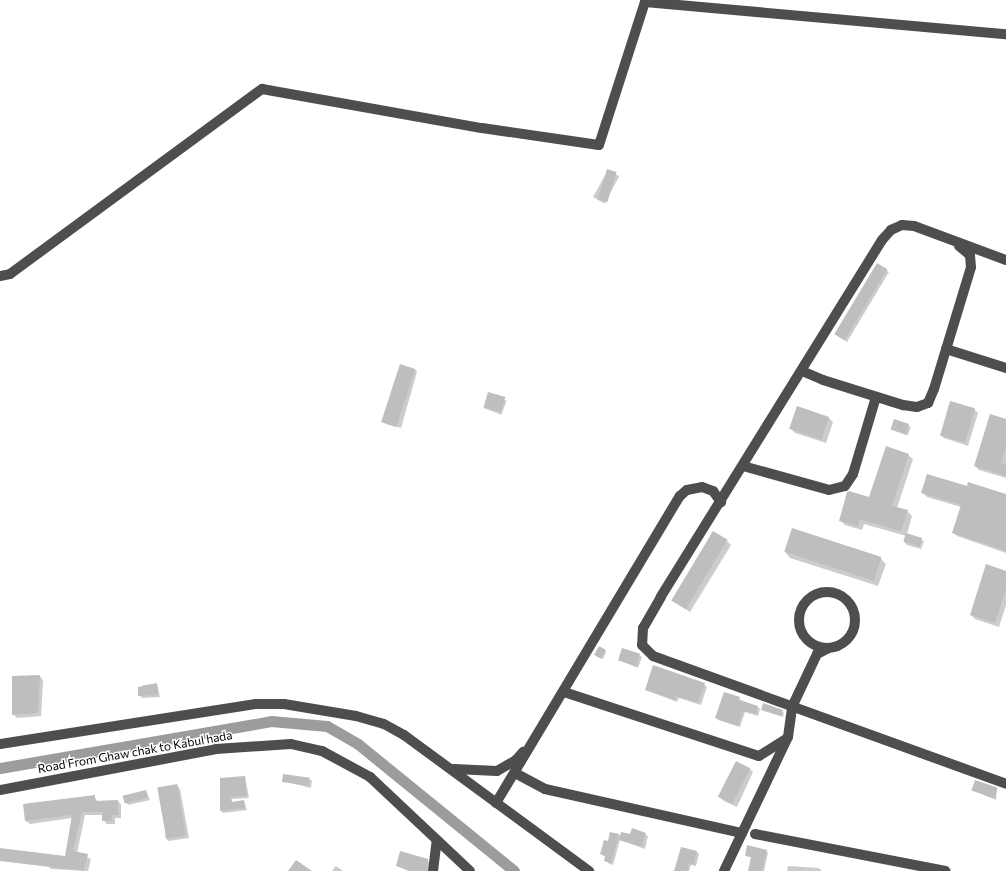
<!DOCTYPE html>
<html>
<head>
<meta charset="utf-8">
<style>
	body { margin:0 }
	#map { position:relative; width:1006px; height:871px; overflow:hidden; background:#fff; font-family:Commissioner,sans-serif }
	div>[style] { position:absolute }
	.shadow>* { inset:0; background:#0003; transform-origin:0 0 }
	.canal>* { height:11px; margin:-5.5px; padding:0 5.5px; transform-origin:5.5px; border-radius:5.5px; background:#9c9c9c }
	.building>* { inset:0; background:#bebebe; transform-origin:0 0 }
	.minor>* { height:10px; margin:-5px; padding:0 5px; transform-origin:5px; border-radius:5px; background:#4e4e4e }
	.minor>.ring { margin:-5px; padding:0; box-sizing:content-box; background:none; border:10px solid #4e4e4e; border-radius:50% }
	span { translate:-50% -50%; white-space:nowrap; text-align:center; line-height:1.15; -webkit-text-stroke:3px #fff; paint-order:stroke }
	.street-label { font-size:12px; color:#000 }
</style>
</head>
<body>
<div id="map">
	<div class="shadow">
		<i style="left:608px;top:170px;width:13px;height:31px;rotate:29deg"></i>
		<i style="clip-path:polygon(886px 270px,889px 272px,847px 342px,838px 336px)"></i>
		<i style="clip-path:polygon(415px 369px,417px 372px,401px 428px,386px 424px,383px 422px)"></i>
		<i style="left:489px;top:394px;width:19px;height:15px;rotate:21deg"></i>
		<i style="clip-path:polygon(798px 408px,829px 418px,833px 422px,826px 443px,795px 433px,791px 429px)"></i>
		<i style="clip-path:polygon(974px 409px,978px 413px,968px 446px,944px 438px,940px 434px)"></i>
		<i style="left:895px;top:421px;width:17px;height:9px;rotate:21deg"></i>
		<i style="clip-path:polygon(1006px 421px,1006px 478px,979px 470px,975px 466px)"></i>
		<i style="clip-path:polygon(908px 455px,913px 459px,897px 508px,907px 511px,912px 516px,907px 534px,924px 541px,921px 549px,907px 545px,904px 542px,906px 536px,864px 524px,862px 530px,845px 525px,840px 520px,870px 499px)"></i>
		<i style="clip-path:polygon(967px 487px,1006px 495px,1006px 553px,957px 536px,953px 532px,961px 507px,927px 497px,923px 493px)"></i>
		<i style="clip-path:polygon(727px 541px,731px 545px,690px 612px,676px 603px,672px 599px)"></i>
		<i style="clip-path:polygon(785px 552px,880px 558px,886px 564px,878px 586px,790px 558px)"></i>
		<i style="clip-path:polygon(1006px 572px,1006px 605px,999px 627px,975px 619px,971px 615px)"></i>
		<i style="clip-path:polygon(599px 648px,606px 652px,603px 659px,596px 656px)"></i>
		<i style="clip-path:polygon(639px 655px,642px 657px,638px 668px,619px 660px)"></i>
		<i style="clip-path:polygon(40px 676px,43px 680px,41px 716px,17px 718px,13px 714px)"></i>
		<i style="clip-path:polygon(157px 684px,160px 697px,142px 698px,139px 695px,143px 685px)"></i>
		<i style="clip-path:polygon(704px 684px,707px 687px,701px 705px,679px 698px,677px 702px,646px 690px)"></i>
		<i style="clip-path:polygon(724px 693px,758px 707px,760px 709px,758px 716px,745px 712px,740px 727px,718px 720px,716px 718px)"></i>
		<i style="clip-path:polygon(762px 710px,782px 711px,784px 713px,783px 717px)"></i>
		<i style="clip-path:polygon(749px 768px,753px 772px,737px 807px,724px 801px,720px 797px)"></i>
		<i style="clip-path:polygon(245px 777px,249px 798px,232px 799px,232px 803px,244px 801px,247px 810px,223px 813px,221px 811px,221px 779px)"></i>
		<i style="clip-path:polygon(310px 779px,312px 781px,311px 788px,282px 781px)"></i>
		<i style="clip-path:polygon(177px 785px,180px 789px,189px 838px,168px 841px,165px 837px)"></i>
		<i style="clip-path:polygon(997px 789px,996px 800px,972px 790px)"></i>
		<i style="clip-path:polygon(146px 791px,150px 800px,128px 805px,126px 802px)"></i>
		<i style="clip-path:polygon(94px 796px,98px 802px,118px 801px,121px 804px,121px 818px,115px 818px,115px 824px,106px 824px,103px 815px,85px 815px,77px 853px,91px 859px,88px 871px,51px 869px,48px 866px,66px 858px,72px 818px,30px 824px,26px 821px,24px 804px)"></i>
		<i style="clip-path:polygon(632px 830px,648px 836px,645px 849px,620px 840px,613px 865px,608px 863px,606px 857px,601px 854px,619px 835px,631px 835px)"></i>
		<i style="clip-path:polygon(766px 851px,768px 853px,764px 871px,749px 871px,752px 858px,746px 855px)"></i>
		<i style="clip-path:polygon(697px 852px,699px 854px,696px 866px,691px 865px,689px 871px,677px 871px)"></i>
		<i style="clip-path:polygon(427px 860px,431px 864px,431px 871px,408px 871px,397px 865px)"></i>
		<i style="clip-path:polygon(336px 866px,343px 871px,332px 871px)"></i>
		<i style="clip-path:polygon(788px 866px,819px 868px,822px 871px,787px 871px)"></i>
	</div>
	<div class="canal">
		<i style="left:0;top:768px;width:275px;rotate:-9.8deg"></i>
		<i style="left:271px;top:721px;width:56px;rotate:5.1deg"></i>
		<i style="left:327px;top:726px;width:36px;rotate:30deg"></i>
		<i style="left:358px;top:744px;width:201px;rotate:39.1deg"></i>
	</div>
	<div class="building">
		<i style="left:607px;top:169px;width:10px;height:32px;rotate:17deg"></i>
		<i style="left:877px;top:263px;width:12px;height:83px;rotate:31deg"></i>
		<i style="left:400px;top:364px;width:16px;height:61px;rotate:18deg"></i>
		<i style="left:488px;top:392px;width:18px;height:16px;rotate:16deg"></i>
		<i style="left:950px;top:401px;width:26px;height:36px;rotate:16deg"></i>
		<i style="left:797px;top:406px;width:34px;height:24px;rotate:19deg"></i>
		<i style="clip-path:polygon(990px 414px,1006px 419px,1006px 448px,1001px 463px,1006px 464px,1006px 476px,974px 466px)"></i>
		<i style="left:894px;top:419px;width:16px;height:11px;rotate:18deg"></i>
		<i style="clip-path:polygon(886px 446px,909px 454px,892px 506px,908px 510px,901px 531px,859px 519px,858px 526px,839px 521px,847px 492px,849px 491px,869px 497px)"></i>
		<i style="clip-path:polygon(927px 474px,967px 486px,968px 482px,1006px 494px,1006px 551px,952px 533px,961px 505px,921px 493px)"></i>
		<i style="left:792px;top:528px;width:94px;height:25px;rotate:18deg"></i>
		<i style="left:713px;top:531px;width:17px;height:81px;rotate:31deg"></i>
		<i style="left:906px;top:533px;width:17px;height:9px;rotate:17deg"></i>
		<i style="clip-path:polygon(986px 564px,1006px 571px,1006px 589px,995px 623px,970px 615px)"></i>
		<i style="left:599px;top:646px;width:8px;height:10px;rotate:30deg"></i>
		<i style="left:622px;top:648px;width:19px;height:13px;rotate:18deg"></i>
		<i style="clip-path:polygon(653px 665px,705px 683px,698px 703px,676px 696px,675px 700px,645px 690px)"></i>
		<i style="clip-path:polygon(40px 675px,38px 713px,12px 715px,12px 676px)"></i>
		<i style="clip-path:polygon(157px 683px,158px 695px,138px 696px,138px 687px)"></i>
		<i style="clip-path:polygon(724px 692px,740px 697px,739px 700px,758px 706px,756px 714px,743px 711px,738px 726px,715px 718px)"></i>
		<i style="clip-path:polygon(763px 703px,783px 710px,781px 716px,761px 710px)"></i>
		<i style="left:736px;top:761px;width:16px;height:40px;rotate:27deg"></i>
		<i style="left:283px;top:774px;width:27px;height:8px;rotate:8deg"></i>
		<i style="clip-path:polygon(245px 776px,247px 796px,230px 797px,231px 802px,244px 800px,245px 808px,220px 811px,220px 778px)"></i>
		<i style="left:975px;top:780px;width:24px;height:11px;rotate:19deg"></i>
		<i style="left:177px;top:784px;width:52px;height:20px;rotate:80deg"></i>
		<i style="left:146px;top:790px;width:8px;height:24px;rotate:76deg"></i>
		<i style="clip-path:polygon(95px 795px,95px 801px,118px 800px,118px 815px,112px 815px,112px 821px,102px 821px,102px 812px,82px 812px,73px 851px,88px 854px,84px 871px,0 861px,0 848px,65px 856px,72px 815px,25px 821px,23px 804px)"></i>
		<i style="clip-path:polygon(632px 828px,646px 833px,642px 847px,619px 840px,621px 832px,630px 834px)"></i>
		<i style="clip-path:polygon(610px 832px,619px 834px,611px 863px,604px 861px,605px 856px,600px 854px,604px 840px,608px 841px)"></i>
		<i style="clip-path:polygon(747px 845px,767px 850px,762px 871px,748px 871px,751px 857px,745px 856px)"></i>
		<i style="clip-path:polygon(681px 847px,697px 851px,694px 864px,689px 863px,687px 871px,674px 871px)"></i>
		<i style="clip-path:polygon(400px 851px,428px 859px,427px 871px,410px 871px,396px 866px)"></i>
		<i style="clip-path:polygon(296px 860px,312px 871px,288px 871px)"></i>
	</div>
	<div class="minor">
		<i style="left:1006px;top:260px;width:98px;rotate:-159.7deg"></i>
		<i style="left:914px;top:226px;width:12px;rotate:-175deg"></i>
		<i style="left:902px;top:225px;width:12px;rotate:156deg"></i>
		<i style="left:891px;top:230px;width:13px;rotate:132deg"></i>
		<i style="left:882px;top:240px;width:420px;rotate:121.8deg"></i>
		<i style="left:661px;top:597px;width:36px;rotate:120deg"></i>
		<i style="left:643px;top:628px;width:17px;rotate:93deg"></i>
		<i style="left:642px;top:645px;width:16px;rotate:45deg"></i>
		<i style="left:653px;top:656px;width:375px;rotate:19.9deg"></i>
		<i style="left:0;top:276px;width:10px;rotate:-11deg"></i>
		<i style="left:10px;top:274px;width:313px;rotate:-36.3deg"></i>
		<i style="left:262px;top:89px;width:223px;rotate:10.1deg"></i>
		<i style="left:482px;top:128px;width:118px;rotate:8.3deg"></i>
		<i style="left:599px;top:145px;width:150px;rotate:-72.2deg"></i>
		<i style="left:645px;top:2px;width:362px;rotate:5.1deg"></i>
		<i style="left:946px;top:349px;width:63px;rotate:17.6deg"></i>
		<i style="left:802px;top:371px;width:23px;rotate:23deg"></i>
		<i style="left:823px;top:380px;width:84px;rotate:17.4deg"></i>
		<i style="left:903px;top:405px;width:14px;rotate:8deg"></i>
		<i style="left:917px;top:407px;width:12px;rotate:-20deg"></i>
		<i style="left:928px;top:403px;width:15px;rotate:-67deg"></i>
		<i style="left:934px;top:389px;width:127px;rotate:-73.1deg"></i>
		<i style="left:971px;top:267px;width:12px;rotate:-95deg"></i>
		<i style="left:970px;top:255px;width:14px;rotate:-141deg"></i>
		<i style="left:743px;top:466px;width:89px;rotate:15.6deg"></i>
		<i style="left:829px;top:490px;width:16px;rotate:-14deg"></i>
		<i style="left:845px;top:486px;width:14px;rotate:-56deg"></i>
		<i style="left:853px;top:474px;width:80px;rotate:-73.4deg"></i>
		<i class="ring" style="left:799px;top:592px;width:46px;height:46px"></i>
		<i style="left:564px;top:692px;width:205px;rotate:18.2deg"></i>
		<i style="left:759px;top:756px;width:32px;rotate:-32deg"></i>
		<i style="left:0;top:744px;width:259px;rotate:-8.9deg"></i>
		<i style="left:256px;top:704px;width:28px"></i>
		<i style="left:284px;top:704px;width:73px;rotate:9.5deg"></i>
		<i style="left:356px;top:716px;width:29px;rotate:16deg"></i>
		<i style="left:384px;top:724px;width:23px;rotate:29deg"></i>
		<i style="left:404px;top:735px;width:230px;rotate:36.3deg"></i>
		<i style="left:454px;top:769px;width:43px;rotate:2.7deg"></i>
		<i style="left:497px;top:771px;width:22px;rotate:-30deg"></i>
		<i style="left:516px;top:760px;width:11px;rotate:-49deg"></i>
		<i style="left:515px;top:773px;width:34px;rotate:28deg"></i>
		<i style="left:545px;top:789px;width:202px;rotate:12.6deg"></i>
		<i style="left:0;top:790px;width:220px;rotate:-10.7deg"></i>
		<i style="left:216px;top:749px;width:75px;rotate:-3.8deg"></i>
		<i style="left:291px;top:744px;width:32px;rotate:13deg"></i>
		<i style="left:322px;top:751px;width:55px;rotate:28.4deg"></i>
		<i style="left:370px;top:777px;width:137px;rotate:43.2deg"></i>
		<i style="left:496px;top:803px;width:358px;rotate:-59.1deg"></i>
		<i style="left:680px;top:496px;width:9px;rotate:-41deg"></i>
		<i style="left:687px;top:490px;width:15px;rotate:-11deg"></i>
		<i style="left:702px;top:487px;width:12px;rotate:20deg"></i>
		<i style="left:713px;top:491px;width:14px;rotate:54deg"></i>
		<i style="left:755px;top:834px;width:194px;rotate:11deg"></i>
		<i style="left:433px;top:871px;width:31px;rotate:-83deg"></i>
		<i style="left:724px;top:871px;width:148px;rotate:-64.5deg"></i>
		<i style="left:788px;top:737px;width:30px;rotate:-82deg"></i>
		<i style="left:792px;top:707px;width:59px;rotate:-64.7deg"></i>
		<i style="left:817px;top:654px;width:13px;rotate:-27deg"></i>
	</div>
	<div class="street-label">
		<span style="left:135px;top:752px;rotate:-10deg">Road From Ghaw chak to Kabul hada</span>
	</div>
</div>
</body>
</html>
